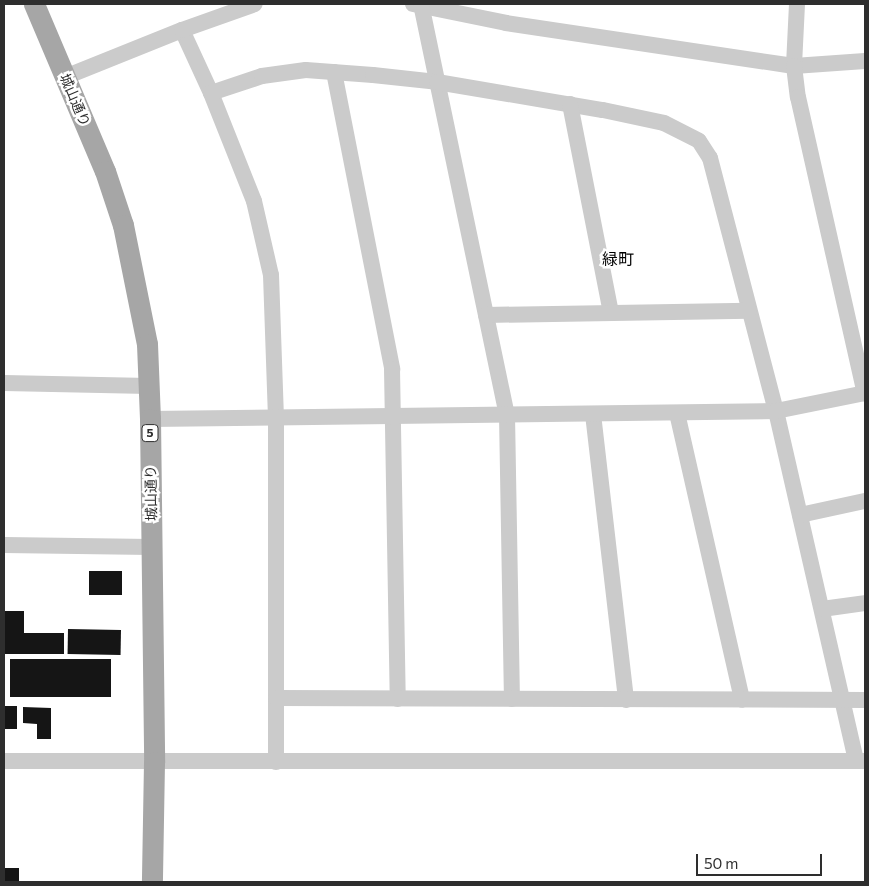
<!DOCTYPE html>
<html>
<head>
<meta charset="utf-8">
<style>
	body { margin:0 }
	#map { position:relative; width:869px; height:886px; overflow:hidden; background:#fff; font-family:Commissioner,"Noto Sans JP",sans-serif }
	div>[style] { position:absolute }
	.building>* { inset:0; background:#151515; transform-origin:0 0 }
	.minor>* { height:16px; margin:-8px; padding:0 8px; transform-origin:8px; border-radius:8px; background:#cbcbcb }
	.major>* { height:21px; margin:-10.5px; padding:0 10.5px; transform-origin:10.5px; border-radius:10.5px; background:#a6a6a6 }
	span { translate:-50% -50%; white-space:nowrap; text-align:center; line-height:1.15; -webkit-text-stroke:5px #fff; paint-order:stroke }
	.shield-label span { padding:1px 4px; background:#fff; border:1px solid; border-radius:4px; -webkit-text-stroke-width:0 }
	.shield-label { font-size:12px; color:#2e2e2e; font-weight:700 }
	.street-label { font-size:14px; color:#2e2e2e }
	.quarter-label { font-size:16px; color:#000 }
	.frame { position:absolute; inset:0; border:5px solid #2e2e2e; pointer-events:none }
	.scale { position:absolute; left:696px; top:854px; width:126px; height:22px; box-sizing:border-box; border:2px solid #2e2e2e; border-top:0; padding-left:6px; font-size:15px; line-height:18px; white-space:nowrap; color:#2e2e2e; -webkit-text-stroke:4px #fff; paint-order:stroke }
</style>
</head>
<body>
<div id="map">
	<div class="building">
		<i style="left:89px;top:571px;width:33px;height:24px"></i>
		<i style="clip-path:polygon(4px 611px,24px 611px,24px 633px,64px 633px,64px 654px,4px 654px)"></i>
		<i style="left:68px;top:629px;width:53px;height:25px;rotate:1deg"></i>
		<i style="left:10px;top:659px;width:101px;height:38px"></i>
		<i style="left:4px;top:706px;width:13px;height:23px"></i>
		<i style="clip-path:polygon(23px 707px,51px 708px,51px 739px,37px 739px,37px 724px,23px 723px)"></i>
		<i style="left:4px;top:868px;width:15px;height:14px"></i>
	</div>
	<div class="minor">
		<i style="left:413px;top:4px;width:95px;rotate:11.5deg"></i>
		<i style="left:506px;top:23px;width:291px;rotate:8.5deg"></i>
		<i style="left:794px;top:66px;width:71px;rotate:-4deg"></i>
		<i style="left:421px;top:4px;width:420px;rotate:78.2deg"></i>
		<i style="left:507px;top:415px;width:284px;rotate:89deg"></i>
		<i style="left:797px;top:4px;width:62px;rotate:92.8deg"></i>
		<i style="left:794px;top:66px;width:31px;rotate:83deg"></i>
		<i style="left:798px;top:97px;width:304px;rotate:77.3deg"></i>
		<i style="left:182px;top:30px;width:69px;rotate:65.3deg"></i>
		<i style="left:211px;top:93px;width:116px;rotate:68.3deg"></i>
		<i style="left:254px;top:201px;width:76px;rotate:77.1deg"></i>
		<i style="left:271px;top:275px;width:143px;rotate:88deg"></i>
		<i style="left:276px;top:418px;width:344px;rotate:90deg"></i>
		<i style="left:334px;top:72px;width:303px;rotate:78.9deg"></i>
		<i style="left:392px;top:369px;width:330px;rotate:89deg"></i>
		<i style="left:65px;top:77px;width:126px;rotate:-21.9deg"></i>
		<i style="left:182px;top:30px;width:77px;rotate:-19.6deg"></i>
		<i style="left:211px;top:93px;width:54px;rotate:-18.4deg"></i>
		<i style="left:262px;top:76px;width:44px;rotate:-7.8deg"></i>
		<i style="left:306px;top:70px;width:67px;rotate:4.3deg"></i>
		<i style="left:373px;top:75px;width:64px;rotate:6.2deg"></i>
		<i style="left:437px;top:82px;width:168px;rotate:9.6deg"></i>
		<i style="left:603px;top:110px;width:62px;rotate:12deg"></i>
		<i style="left:664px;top:123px;width:39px;rotate:27deg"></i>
		<i style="left:699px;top:141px;width:20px;rotate:57deg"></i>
		<i style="left:710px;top:158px;width:261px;rotate:75.4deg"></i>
		<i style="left:776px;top:411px;width:359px;rotate:77.1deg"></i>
		<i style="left:570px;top:104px;width:213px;rotate:78.9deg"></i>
		<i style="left:486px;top:315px;width:263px;rotate:-0.9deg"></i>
		<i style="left:4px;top:383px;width:145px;rotate:1.2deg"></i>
		<i style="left:677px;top:413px;width:294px;rotate:77.2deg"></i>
		<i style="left:593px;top:414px;width:288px;rotate:83.4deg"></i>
		<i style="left:150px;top:419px;width:626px;rotate:-0.73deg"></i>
		<i style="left:776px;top:411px;width:91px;rotate:-11.4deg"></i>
		<i style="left:800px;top:515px;width:66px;rotate:-12.2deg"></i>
		<i style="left:4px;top:545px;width:147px;rotate:0.8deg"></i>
		<i style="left:822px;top:609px;width:43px;rotate:-7.9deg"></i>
		<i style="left:276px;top:698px;width:589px;rotate:0.19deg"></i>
		<i style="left:4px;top:761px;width:861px"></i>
	</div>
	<div class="major">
		<i style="left:34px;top:4px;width:181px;rotate:67deg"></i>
		<i style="left:105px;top:171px;width:57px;rotate:71.6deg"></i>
		<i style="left:123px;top:225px;width:121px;rotate:78.6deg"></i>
		<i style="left:147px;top:344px;width:75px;rotate:87.7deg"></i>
		<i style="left:150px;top:419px;width:343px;rotate:89.3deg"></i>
		<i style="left:154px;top:762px;width:120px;rotate:91deg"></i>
	</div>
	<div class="shield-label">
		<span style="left:150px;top:433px">5</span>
	</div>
	<div class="street-label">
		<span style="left:75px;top:100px;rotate:67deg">城山通り</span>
		<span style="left:151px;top:493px;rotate:-91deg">城山通り</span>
	</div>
	<div class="quarter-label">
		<span style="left:618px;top:259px">緑町</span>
	</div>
	<div class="frame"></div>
	<div class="scale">50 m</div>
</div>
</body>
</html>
